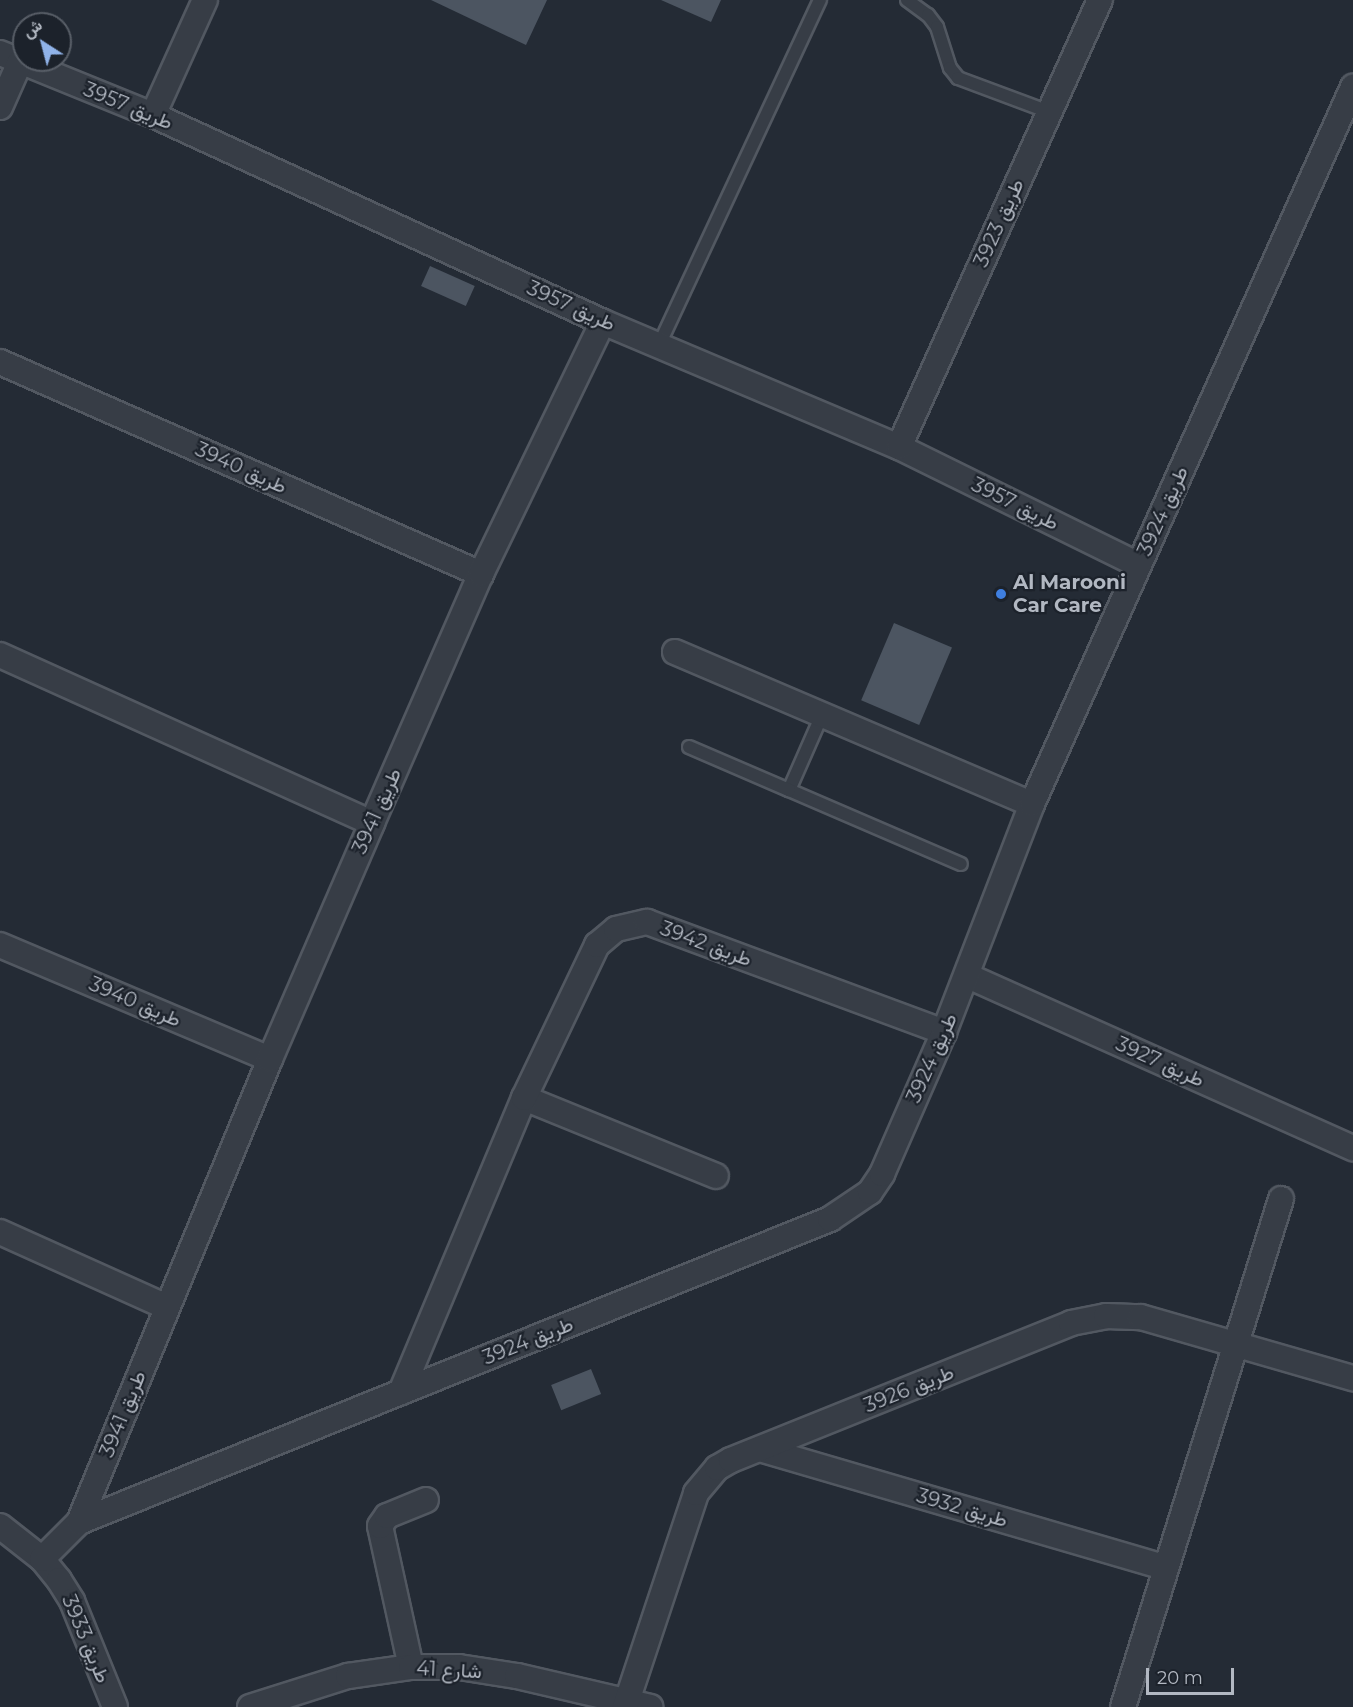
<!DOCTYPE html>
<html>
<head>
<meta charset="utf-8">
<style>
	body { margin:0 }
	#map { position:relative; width:1353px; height:1707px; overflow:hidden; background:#242b35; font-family:Montserrat,Vazirmatn,sans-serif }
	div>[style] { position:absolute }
	.building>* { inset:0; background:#4c5561; transform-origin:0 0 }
	.roads { filter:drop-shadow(2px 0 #525861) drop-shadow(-2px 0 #525861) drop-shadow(0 2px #525861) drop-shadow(0 -2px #525861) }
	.service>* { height:12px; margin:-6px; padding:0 6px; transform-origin:6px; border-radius:6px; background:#373d46 }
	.minor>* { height:24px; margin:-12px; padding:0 12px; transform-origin:12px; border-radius:12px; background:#373d46 }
	.dots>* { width:16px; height:16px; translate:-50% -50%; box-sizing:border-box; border:3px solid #1c222b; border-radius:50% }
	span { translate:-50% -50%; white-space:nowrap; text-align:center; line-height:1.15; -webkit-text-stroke:4.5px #1c222b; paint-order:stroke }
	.street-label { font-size:20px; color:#b2b8c2 }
	.poi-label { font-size:20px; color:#b2b8c2; font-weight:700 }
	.left { translate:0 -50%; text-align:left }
	.north { position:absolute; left:12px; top:12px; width:60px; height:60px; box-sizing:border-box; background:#1c222b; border:2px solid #585e67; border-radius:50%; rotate:324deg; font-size:16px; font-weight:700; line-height:24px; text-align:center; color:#b2b8c2 }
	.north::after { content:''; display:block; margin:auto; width:21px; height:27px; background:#90b3e9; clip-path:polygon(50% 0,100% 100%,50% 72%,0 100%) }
	.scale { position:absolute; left:1146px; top:1668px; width:88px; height:27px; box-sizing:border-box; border:3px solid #b2b8c2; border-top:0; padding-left:8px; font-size:18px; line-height:21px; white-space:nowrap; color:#b2b8c2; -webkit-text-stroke:4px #1c222b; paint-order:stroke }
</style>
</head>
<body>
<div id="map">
	<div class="building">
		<i style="clip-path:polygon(431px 0,547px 0,526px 45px)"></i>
		<i style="clip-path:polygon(661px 0,721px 0,711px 22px)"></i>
		<i style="left:430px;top:266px;width:49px;height:22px;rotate:24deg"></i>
		<i style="left:894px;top:623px;width:63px;height:84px;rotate:23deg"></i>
		<i style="left:591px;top:1369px;width:27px;height:43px;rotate:68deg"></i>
	</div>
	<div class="roads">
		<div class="service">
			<i style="left:907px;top:0;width:26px;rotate:36deg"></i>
			<i style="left:928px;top:15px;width:15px;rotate:53deg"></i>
			<i style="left:937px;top:27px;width:43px;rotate:72.4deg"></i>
			<i style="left:950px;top:68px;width:13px;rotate:51deg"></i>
			<i style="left:958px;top:78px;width:97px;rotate:20.5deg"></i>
			<i style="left:659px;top:345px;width:381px;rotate:-65deg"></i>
			<i style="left:822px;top:715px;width:82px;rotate:113.7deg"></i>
			<i style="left:789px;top:790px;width:187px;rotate:23.3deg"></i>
			<i style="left:689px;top:747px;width:109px;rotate:23.3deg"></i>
		</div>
		<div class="minor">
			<i style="left:0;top:53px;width:165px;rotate:22.1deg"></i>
			<i style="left:153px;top:115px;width:495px;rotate:24.7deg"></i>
			<i style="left:603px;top:322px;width:321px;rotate:22.9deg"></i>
			<i style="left:899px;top:447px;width:267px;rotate:26.2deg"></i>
			<i style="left:0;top:107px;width:49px;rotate:-66deg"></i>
			<i style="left:153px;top:115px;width:126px;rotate:-65.7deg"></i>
			<i style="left:0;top:362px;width:526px;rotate:23.79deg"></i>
			<i style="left:899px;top:447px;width:490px;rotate:-65.8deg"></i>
			<i style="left:675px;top:652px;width:388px;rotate:23.1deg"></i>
			<i style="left:0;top:655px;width:408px;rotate:24.3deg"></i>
			<i style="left:0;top:945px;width:293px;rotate:22.9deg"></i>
			<i style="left:968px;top:976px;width:422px;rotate:24.1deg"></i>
			<i style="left:524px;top:1098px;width:207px;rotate:22.1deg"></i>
			<i style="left:0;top:1232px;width:183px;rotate:24.2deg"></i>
			<i style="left:401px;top:1392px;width:319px;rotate:-67.3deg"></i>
			<i style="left:524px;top:1098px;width:170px;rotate:-64.5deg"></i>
			<i style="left:597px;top:945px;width:25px;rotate:-40deg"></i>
			<i style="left:616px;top:929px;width:32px;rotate:-13deg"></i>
			<i style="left:647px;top:922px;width:317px;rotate:20.3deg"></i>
			<i style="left:760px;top:1449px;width:421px;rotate:16.3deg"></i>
			<i style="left:79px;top:1522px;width:501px;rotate:-67.58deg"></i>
			<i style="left:270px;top:1059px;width:257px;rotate:-66.6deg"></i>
			<i style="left:372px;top:823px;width:272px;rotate:-66.4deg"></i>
			<i style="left:481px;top:574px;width:280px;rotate:-64.2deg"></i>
			<i style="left:0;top:1526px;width:53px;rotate:38.2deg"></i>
			<i style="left:42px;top:1559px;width:27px;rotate:51deg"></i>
			<i style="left:59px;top:1580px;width:25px;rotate:58deg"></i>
			<i style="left:72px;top:1601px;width:114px;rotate:67.9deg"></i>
			<i style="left:42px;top:1559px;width:52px;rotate:-45deg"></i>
			<i style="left:79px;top:1522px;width:810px;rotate:-21.97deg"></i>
			<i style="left:830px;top:1219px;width:48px;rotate:-34deg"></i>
			<i style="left:870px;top:1192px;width:22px;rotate:-56deg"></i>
			<i style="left:882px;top:1174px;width:155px;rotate:-66.4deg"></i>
			<i style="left:944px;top:1032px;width:244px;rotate:-68.9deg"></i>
			<i style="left:1032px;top:804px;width:786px;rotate:-65.88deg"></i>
			<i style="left:411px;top:1667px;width:144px;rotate:-102.4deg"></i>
			<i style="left:380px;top:1526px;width:12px;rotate:-55deg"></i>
			<i style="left:387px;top:1516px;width:42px;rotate:-22.3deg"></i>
			<i style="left:250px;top:1707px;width:103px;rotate:-17.6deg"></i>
			<i style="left:348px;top:1676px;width:64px;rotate:-8.1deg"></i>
			<i style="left:411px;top:1667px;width:48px"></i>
			<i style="left:459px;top:1667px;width:59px;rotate:8.8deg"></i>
			<i style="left:517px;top:1676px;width:137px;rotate:13.1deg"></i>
			<i style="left:625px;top:1707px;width:225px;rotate:-71.6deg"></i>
			<i style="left:696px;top:1493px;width:33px;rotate:-50deg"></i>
			<i style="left:717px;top:1468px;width:16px;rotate:-30deg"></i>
			<i style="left:731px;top:1460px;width:367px;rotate:-21.9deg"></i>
			<i style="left:1071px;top:1323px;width:36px;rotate:-11deg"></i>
			<i style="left:1106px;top:1316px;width:35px;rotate:2deg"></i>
			<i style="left:1141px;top:1317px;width:221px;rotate:16.1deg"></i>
			<i style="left:1123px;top:1707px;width:532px;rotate:-72.72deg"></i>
		</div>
	</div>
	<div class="dots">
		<i style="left:1001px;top:594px;background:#3f7fe0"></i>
	</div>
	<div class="street-label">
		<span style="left:128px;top:106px;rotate:22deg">طريق 3957</span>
		<span style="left:999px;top:223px;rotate:-66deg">طريق 3923</span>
		<span style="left:571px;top:306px;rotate:24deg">طريق 3957</span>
		<span style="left:241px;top:468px;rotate:24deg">طريق 3940</span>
		<span style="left:1015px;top:504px;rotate:26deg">طريق 3957</span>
		<span style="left:1163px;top:511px;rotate:-66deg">طريق 3924</span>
		<span style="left:377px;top:811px;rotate:-66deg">طريق 3941</span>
		<span style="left:706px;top:944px;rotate:20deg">طريق 3942</span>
		<span style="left:135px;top:1002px;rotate:23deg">طريق 3940</span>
		<span style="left:932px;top:1058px;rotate:-66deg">طريق 3924</span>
		<span style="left:1160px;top:1062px;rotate:24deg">طريق 3927</span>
		<span style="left:528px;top:1341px;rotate:-22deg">طريق 3924</span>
		<span style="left:909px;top:1389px;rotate:-22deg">طريق 3926</span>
		<span style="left:123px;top:1414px;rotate:-68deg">طريق 3941</span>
		<span style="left:962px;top:1508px;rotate:16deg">طريق 3932</span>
		<span style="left:86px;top:1639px;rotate:67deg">طريق 3933</span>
		<span style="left:449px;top:1670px;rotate:3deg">شارع 41</span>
	</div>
	<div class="poi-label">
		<span class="left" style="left:1013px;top:594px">Al Marooni<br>Car Care</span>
	</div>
	<div class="north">ش</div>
	<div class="scale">20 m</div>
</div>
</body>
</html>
